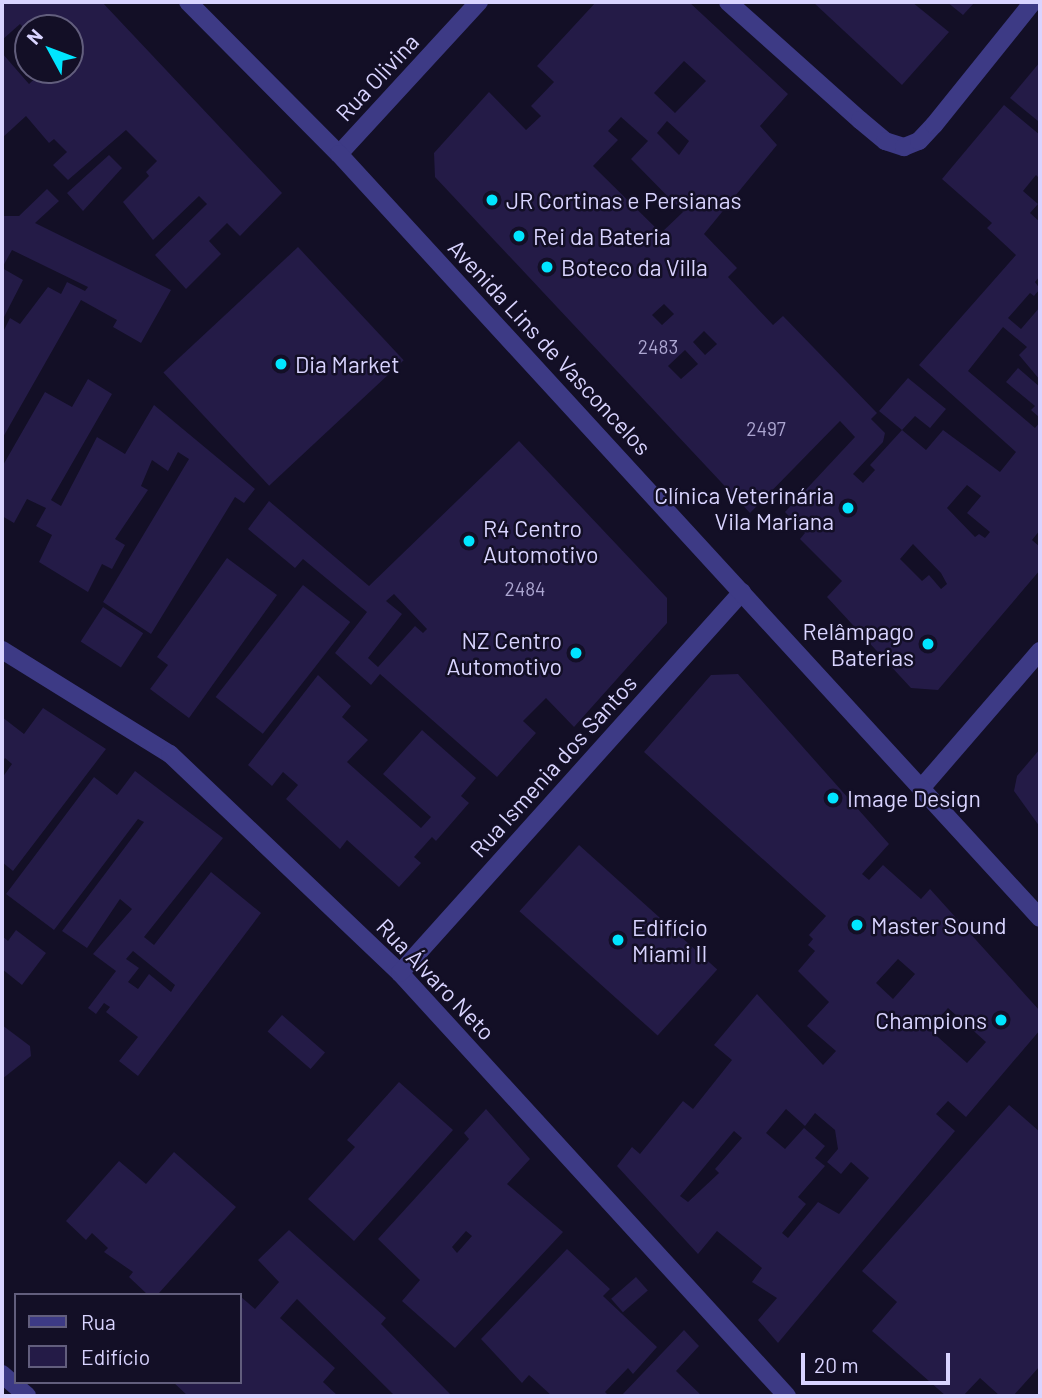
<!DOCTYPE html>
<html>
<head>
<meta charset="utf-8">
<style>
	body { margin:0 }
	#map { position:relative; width:1042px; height:1398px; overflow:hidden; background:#130f26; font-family:Barlow,sans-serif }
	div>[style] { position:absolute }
	.building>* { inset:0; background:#241b47; transform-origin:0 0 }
	.minor>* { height:18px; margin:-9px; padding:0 9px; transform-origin:9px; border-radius:9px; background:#3d3a85 }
	.tertiary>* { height:18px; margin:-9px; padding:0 9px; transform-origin:9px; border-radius:9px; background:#3d3a85 }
	.dots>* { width:19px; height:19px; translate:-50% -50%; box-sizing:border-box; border:4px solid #130f26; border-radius:50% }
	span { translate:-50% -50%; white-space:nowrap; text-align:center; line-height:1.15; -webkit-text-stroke:5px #130f26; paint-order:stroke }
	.number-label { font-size:19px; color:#aca6d1 }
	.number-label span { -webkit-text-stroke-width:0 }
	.street-label { font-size:23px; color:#d9d4ff }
	.poi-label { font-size:23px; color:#d9d4ff }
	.left { translate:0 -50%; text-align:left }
	.right { translate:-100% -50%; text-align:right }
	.frame { position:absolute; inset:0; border:4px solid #d9d4ff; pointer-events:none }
	.legend { position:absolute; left:14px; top:1293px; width:228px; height:91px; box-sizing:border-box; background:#130f26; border:2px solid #625e7d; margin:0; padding:9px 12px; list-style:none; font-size:21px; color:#d9d4ff }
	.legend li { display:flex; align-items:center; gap:14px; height:35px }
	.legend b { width:35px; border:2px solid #625e7d }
	.north { position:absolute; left:14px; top:14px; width:70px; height:70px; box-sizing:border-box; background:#130f26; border:2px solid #625e7d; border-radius:50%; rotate:311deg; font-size:19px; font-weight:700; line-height:28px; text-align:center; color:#d9d4ff }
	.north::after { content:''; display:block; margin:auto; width:24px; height:32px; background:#00e5ff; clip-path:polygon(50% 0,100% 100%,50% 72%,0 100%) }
	.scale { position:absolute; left:801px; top:1353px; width:149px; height:32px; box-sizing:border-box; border:4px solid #d9d4ff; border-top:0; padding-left:9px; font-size:21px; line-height:24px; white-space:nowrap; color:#d9d4ff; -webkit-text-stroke:5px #130f26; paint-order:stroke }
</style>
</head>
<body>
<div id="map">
	<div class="building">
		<i style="clip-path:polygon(2px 2px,102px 2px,282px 193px,240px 236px,227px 223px,209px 241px,221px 254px,186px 289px,155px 255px,207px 204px,199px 196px,153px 240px,123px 202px,149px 176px,146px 172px,157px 161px,126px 130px,68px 180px,53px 165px,67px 152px,54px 139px,49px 143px,26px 116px,2px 138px,2px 53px,29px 84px,44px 70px,70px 70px,70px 28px,28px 28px,28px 32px,20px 24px,2px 40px)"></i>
		<i style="clip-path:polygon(evenodd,596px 2px,689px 2px,788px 94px,760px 126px,777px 145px,704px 234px,737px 268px,728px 277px,773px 325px,783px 316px,877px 413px,871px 419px,885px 433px,883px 442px,853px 474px,863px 483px,875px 470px,870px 465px,902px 430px,926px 450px,943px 430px,1000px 472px,1016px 452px,919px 365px,1016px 255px,987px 228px,992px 223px,942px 179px,1004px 105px,1040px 135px,1040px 179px,1036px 175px,1023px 191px,1038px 204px,1030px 213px,1040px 222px,1040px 276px,1035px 282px,1040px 289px,1034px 296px,1030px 293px,1008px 318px,1021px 329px,1040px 307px,1040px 380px,1019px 355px,1027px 347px,1003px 327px,968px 371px,1035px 428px,1040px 422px,1040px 530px,1032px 540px,1040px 547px,1040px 570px,938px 690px,911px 688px,827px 597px,842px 581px,800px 539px,805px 533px,785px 512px,855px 437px,840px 421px,750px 513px,435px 177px,434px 153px,489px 92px,526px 130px,541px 116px,531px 106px,554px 82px,537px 66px,596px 2px,684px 61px,706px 81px,675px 113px,654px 93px,684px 61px,596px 2px,621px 117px,648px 141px,631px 159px,683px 212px,661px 233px,593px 166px,618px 140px,608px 131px,621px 117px,596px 2px,667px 121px,689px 141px,679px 155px,657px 133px,667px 121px,596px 2px,664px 304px,674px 314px,662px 325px,652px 315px,664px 304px,596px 2px,704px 331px,717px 344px,705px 355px,693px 342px,704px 331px,596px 2px,685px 350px,698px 364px,681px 379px,668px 366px,685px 350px,596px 2px,967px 485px,981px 496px,967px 513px,990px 532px,985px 538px,979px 534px,975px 537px,947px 508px,967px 485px,596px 2px,913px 544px,941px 573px,947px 584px,941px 589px,929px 575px,922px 581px,900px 559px,913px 544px)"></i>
		<i style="clip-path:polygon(813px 2px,912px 2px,949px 32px,902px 85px)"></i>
		<i style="clip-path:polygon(947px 2px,975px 2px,963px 15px)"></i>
		<i style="clip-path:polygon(1040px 62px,1040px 118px,1038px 121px,1010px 98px)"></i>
		<i style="clip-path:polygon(109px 155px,122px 168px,83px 211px,67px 193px)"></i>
		<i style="clip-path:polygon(47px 189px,59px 201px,35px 223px,171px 290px,141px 343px,113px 327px,117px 320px,81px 300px,2px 439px,2px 334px,10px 318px,20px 324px,48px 287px,61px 294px,67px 282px,85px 291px,88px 287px,12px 250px,2px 268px,23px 280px,2px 321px,2px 216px,19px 216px)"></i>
		<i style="left:298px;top:247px;width:155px;height:184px;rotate:47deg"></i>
		<i style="clip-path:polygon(1018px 368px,1040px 387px,1040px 418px,1031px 410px,1035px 406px,1006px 382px)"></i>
		<i style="clip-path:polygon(908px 378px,946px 409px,930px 428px,915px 416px,902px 430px,879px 411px)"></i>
		<i style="clip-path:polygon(88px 379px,112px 394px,51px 500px,61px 506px,97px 437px,125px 454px,154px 405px,255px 489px,244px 503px,235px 497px,151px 634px,103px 602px,189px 459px,178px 452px,168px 471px,152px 460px,141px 486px,148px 490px,115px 539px,125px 545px,112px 569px,102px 564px,88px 592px,39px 562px,52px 535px,36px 526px,46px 508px,27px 499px,14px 523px,2px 516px,2px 467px,45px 392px,72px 407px)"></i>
		<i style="clip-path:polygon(evenodd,519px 441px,667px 598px,667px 623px,574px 727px,546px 698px,523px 721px,536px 733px,497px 777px,380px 674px,371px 685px,335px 653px,367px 612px,303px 559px,295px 568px,248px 529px,269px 501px,369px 586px,519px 441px,394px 594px,427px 629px,423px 633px,415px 626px,378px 667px,368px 658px,402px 614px,386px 601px,394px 594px)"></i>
		<i style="clip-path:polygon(227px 558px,277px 595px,189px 718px,150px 689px,168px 665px,157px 657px)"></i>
		<i style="left:303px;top:585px;width:60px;height:142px;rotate:38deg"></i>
		<i style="left:103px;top:607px;width:48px;height:41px;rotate:33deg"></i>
		<i style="clip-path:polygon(evenodd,738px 674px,889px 844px,862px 874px,869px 880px,883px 865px,921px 899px,930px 889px,1040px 1011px,1040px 1030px,966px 1117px,948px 1101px,936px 1114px,955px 1131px,778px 1343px,758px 1320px,777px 1298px,752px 1282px,762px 1268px,717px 1231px,698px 1254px,617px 1166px,632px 1147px,640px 1154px,683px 1101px,693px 1109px,732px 1060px,714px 1045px,757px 994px,823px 1065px,836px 1051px,807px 1026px,829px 1002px,798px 971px,815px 951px,808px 945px,813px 939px,809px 935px,826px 916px,644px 752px,711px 675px,738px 674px,898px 959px,915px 974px,893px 999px,876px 983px,898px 959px,738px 674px,948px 1008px,986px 1042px,967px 1063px,929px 1029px,948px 1008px,738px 674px,786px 1109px,805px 1126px,815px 1113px,835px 1130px,838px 1149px,827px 1162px,841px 1174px,851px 1162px,869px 1178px,839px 1214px,818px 1202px,788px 1238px,782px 1233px,806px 1204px,798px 1197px,825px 1166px,815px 1158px,825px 1146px,804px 1128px,785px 1149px,766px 1133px,786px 1109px,738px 674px,734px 1131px,742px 1138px,715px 1169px,719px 1173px,688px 1202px,680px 1196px,734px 1131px)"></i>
		<i style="clip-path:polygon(318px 675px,351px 706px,342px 717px,368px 740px,347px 762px,421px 828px,431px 817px,383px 774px,422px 730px,476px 778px,461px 796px,469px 803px,436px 841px,432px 837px,414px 857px,421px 863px,399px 887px,347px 840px,340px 849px,286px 799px,298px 785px,283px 772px,272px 786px,248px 765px)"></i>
		<i style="clip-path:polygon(43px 708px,106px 749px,13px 871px,2px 862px,2px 778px,12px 764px,5px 758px,2px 763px,2px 717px,24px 734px)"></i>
		<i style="clip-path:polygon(1040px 749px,1040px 827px,1014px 791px,1017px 776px)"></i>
		<i style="clip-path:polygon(evenodd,135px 771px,223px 838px,144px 937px,154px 945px,211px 872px,261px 913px,138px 1076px,119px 1061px,138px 1037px,106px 1012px,110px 1007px,104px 1003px,96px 1014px,88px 1008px,116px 971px,93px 954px,132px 909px,120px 899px,87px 948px,62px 931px,144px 822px,138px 819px,54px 930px,6px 894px,94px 777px,117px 795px,135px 771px,133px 951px,175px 985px,171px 992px,149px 974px,138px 989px,128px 982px,139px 968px,126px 959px,133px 951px)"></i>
		<i style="left:579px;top:845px;width:186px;height:89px;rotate:42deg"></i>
		<i style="clip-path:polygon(16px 930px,46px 953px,22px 985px,2px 969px,2px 936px,8px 941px)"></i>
		<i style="left:282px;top:1015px;width:57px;height:22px;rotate:41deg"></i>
		<i style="clip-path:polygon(2px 1025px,30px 1046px,31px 1056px,2px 1079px)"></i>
		<i style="clip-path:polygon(399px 1082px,453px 1130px,354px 1241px,308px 1199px,355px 1147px,347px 1140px)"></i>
		<i style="clip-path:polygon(1009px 1105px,1040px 1132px,1040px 1366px,1013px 1396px,1000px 1396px,980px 1378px,963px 1396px,946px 1396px,872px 1331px,897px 1302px,862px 1271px)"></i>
		<i style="clip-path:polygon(evenodd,486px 1109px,530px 1159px,507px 1184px,563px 1232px,455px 1348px,402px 1301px,420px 1280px,378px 1239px,469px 1139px,464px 1133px,486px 1109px,466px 1231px,472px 1236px,457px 1253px,452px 1247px,466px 1231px)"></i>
		<i style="clip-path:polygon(174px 1152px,236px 1207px,159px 1293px,148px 1295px,129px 1277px,133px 1272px,104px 1252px,108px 1248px,92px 1233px,86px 1240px,66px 1221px,119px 1161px,146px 1184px)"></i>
		<i style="clip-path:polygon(289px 1230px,386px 1318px,381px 1324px,452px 1396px,395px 1396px,297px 1299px,280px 1318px,335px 1368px,323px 1382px,338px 1396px,188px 1396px,173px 1382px,240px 1382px,240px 1296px,255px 1309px,279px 1282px,258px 1260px)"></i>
		<i style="clip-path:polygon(567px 1249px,610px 1289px,603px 1296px,657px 1347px,633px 1374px,628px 1368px,605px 1392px,609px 1396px,552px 1396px,529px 1375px,522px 1383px,481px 1339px)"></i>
		<i style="left:636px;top:1277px;width:18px;height:33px;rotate:49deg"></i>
		<i style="clip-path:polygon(684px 1330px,699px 1346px,676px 1371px,702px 1396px,621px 1396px)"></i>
	</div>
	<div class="minor">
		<i style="left:728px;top:2px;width:177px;rotate:41.8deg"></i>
		<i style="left:860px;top:120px;width:33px;rotate:40deg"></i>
		<i style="left:885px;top:141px;width:20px;rotate:18deg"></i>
		<i style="left:904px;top:147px;width:16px;rotate:-22deg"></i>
		<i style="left:919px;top:141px;width:22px;rotate:-47deg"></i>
		<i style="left:934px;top:125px;width:158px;rotate:-51.2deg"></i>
		<i style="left:339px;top:154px;width:207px;rotate:-47.4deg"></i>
		<i style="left:2px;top:650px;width:198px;rotate:31.8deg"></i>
		<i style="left:170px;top:754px;width:318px;rotate:43.6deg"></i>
		<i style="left:400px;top:973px;width:573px;rotate:47.54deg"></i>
		<i style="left:923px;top:786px;width:179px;rotate:-49.1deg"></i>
		<i style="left:400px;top:973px;width:512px;rotate:-48.09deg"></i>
	</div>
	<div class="tertiary">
		<i style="left:188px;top:2px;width:214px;rotate:45.2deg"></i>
		<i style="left:339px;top:154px;width:1037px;rotate:47.46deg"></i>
		<i style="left:2px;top:1374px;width:33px;rotate:41deg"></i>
	</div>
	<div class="dots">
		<i style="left:492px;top:200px;background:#00e5ff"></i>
		<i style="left:519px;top:236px;background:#00e5ff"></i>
		<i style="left:547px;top:267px;background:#00e5ff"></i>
		<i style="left:281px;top:364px;background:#00e5ff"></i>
		<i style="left:848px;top:508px;background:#00e5ff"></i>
		<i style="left:469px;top:541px;background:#00e5ff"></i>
		<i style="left:928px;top:644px;background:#00e5ff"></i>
		<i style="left:576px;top:653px;background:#00e5ff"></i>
		<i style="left:833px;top:798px;background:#00e5ff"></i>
		<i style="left:857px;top:925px;background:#00e5ff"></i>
		<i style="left:618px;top:940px;background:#00e5ff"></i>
		<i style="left:1001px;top:1020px;background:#00e5ff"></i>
	</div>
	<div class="number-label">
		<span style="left:658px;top:347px">2483</span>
		<span style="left:766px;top:429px">2497</span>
		<span style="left:525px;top:589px">2484</span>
	</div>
	<div class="street-label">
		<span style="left:377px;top:77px;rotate:-47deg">Rua Olivina</span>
		<span style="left:550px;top:347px;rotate:47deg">Avenida Lins de Vasconcelos</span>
		<span style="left:553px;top:766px;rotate:-48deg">Rua Ismenia dos Santos</span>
		<span style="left:436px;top:979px;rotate:46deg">Rua Álvaro Neto</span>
	</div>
	<div class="poi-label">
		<span class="left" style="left:506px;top:200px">JR Cortinas e Persianas</span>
		<span class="left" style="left:533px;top:236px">Rei da Bateria</span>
		<span class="left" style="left:561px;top:267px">Boteco da Villa</span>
		<span class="left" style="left:295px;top:364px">Dia Market</span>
		<span class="right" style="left:834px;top:508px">Clínica Veterinária<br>Vila Mariana</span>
		<span class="left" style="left:483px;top:541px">R4 Centro<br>Automotivo</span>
		<span class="right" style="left:914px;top:644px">Relâmpago<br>Baterias</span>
		<span class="right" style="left:562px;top:653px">NZ Centro<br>Automotivo</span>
		<span class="left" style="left:847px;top:798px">Image Design</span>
		<span class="left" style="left:871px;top:925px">Master Sound</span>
		<span class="left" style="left:632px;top:940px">Edifício<br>Miami II</span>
		<span class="right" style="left:987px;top:1020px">Champions</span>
	</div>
	<div class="frame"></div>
	<ul class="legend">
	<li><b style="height:9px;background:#3d3a85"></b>Rua</li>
	<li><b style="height:19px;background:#241b47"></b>Edifício</li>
	</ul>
	<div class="north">N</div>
	<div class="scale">20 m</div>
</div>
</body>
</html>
